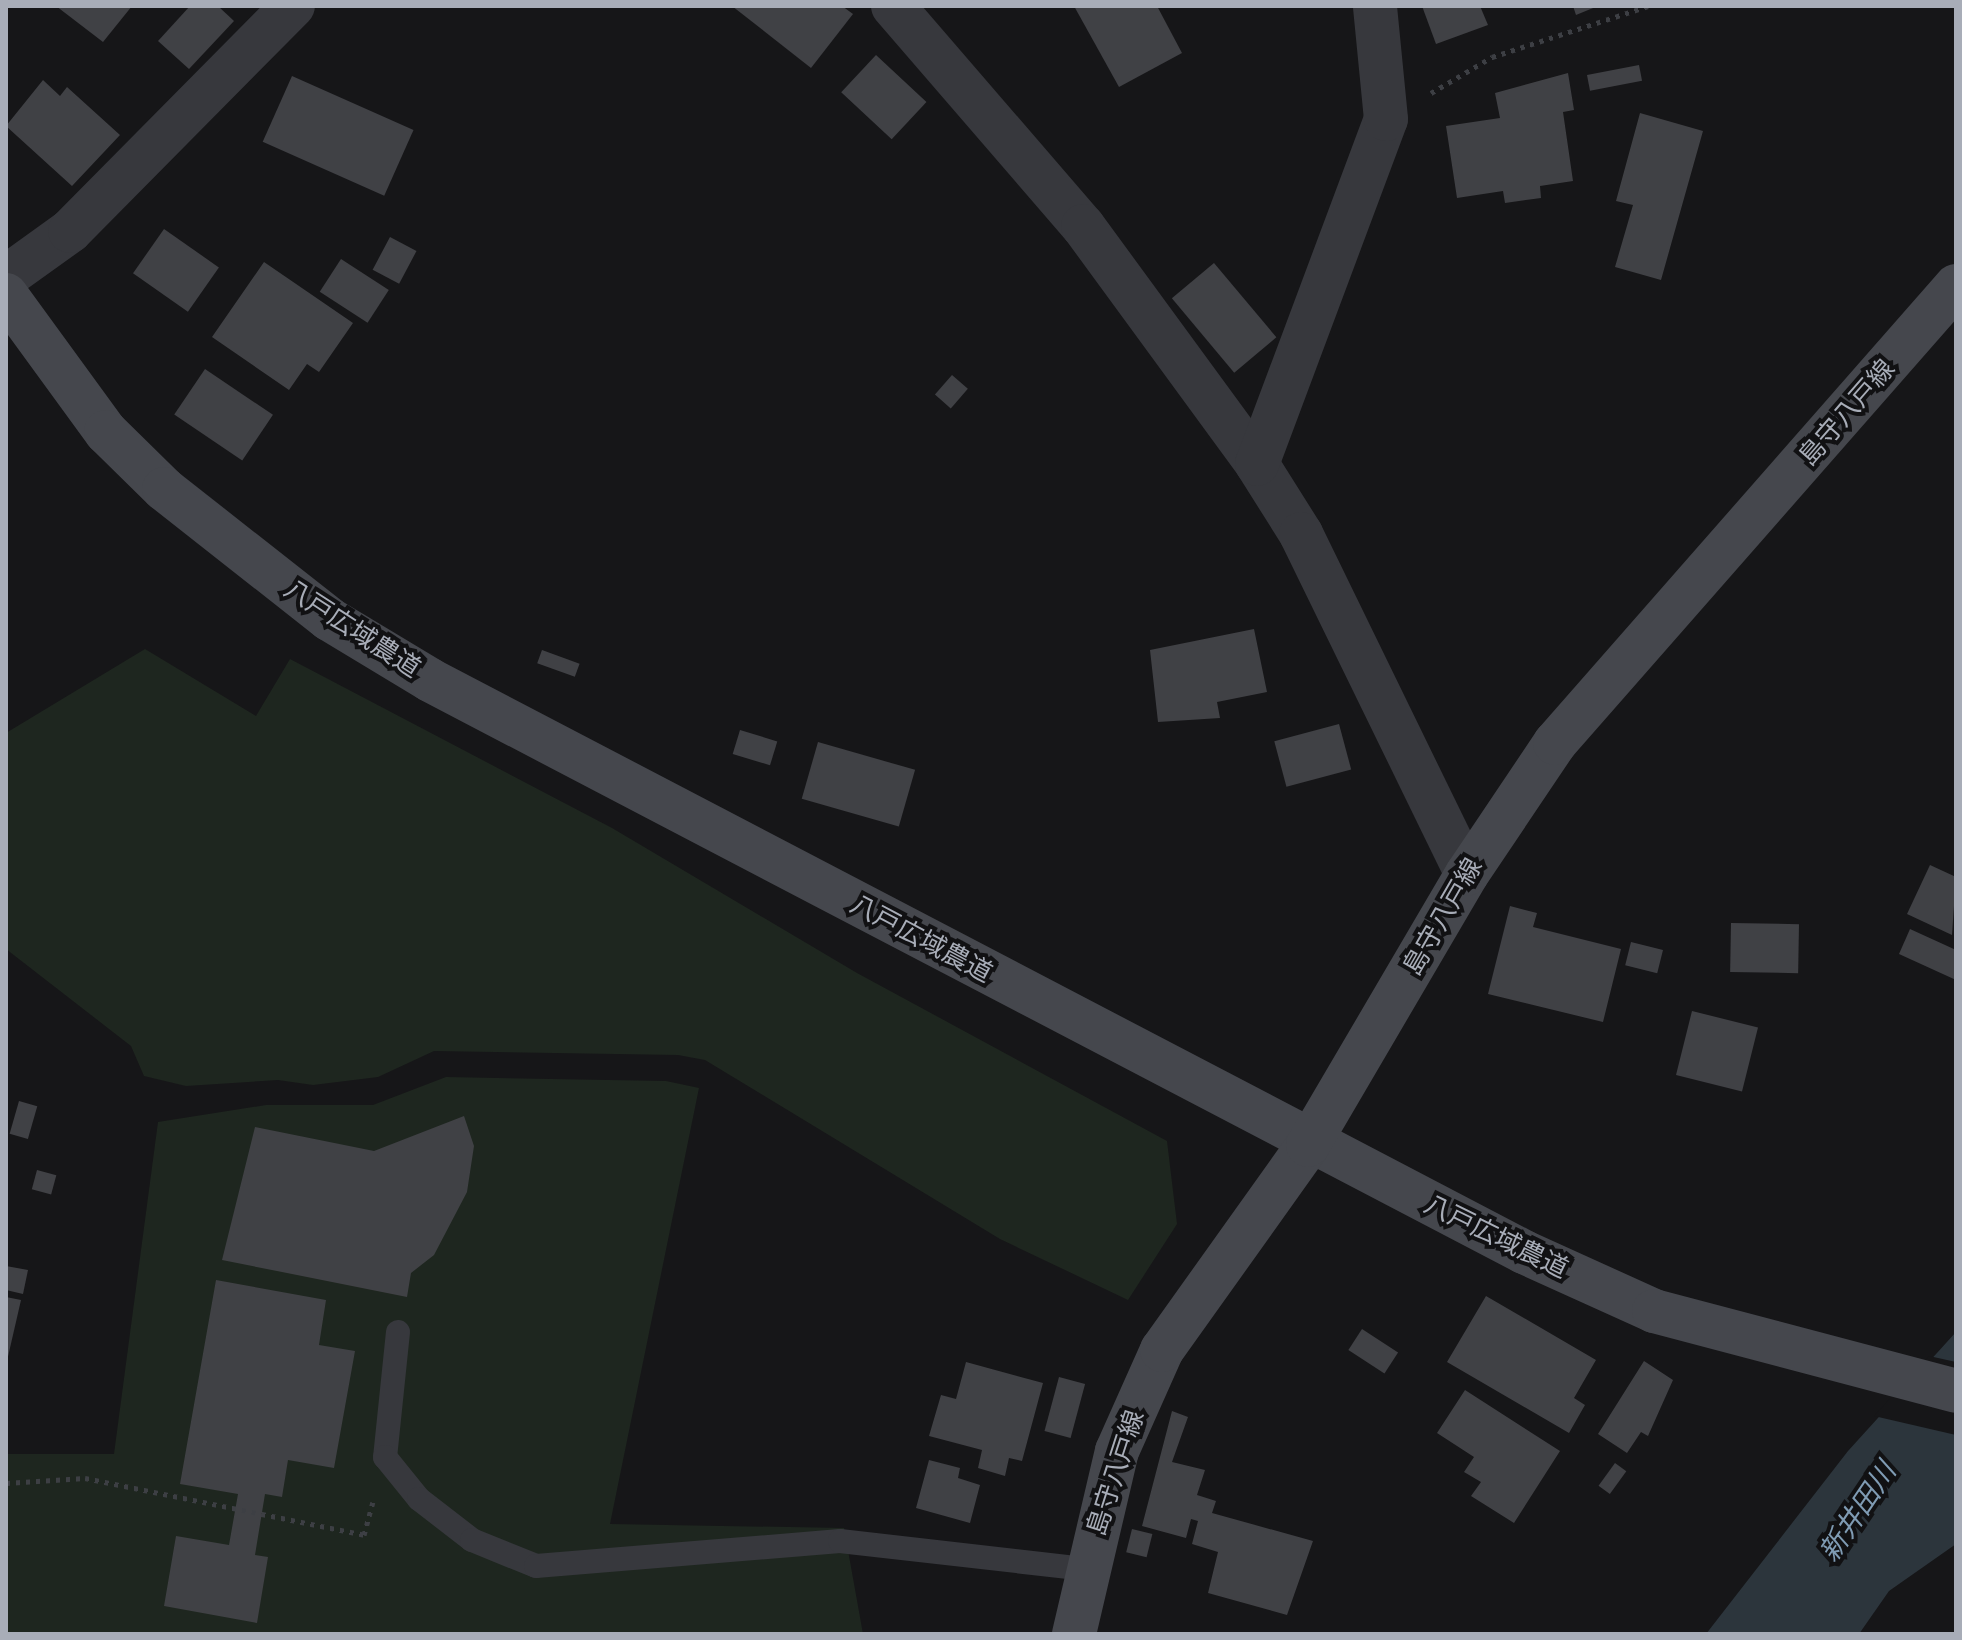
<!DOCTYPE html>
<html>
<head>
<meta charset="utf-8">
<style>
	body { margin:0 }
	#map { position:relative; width:1962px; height:1640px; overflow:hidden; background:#161618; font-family:Arial,"Noto Sans JP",sans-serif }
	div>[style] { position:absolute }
	.green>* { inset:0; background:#1e261f }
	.water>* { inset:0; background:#2c353c }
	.pier>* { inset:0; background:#161618 }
	.building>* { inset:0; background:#404145; transform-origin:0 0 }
	.path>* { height:5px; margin-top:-2.5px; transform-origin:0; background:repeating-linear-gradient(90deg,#3d3f44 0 4px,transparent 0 10px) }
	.lane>* { height:24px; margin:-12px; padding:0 12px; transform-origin:12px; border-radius:12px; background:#37383d }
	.street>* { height:44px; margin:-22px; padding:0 22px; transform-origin:22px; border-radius:22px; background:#37383d }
	.secondary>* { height:44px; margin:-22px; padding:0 22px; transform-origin:22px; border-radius:22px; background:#45474d }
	span { translate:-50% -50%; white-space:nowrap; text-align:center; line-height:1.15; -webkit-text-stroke:8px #111113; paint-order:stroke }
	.street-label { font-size:26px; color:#a8adb8 }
	.water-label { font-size:28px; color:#7f9bb3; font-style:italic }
	.frame { position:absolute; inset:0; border:8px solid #a8adb8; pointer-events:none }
</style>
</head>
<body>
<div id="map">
	<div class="green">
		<i style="clip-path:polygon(145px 649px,256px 716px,290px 659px,612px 828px,857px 973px,1167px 1141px,1177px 1224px,1128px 1300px,1000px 1239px,705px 1060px,678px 1055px,434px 1051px,378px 1077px,313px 1085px,278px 1080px,186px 1086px,144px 1076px,131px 1046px,6px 949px,6px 733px)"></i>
		<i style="clip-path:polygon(446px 1077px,666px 1081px,699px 1088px,610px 1524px,844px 1528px,863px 1634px,6px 1634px,6px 1454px,114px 1454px,158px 1122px,266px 1105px,373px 1105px)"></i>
	</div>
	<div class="water">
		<i style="clip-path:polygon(1956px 1332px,1956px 1544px,1889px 1591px,1859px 1634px,1706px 1634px,1848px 1451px)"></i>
	</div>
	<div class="pier">
		<i style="clip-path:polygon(1929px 1356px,1956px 1362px,1956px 1435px,1874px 1416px)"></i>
	</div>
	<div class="building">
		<i style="clip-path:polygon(56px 6px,132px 6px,103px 42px)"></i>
		<i style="clip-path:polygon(190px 6px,218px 6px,234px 21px,189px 69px,158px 41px)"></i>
		<i style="clip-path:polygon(732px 6px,842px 6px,853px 14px,811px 68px)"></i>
		<i style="clip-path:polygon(1074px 6px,1157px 6px,1182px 53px,1119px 87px)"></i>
		<i style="clip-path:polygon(1422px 6px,1480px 6px,1488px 25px,1436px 44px)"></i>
		<i style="clip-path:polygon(1573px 6px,1598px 6px,1576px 15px)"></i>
		<i style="left:876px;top:55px;width:69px;height:51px;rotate:43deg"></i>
		<i style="left:1639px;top:65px;width:16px;height:53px;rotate:79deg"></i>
		<i style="clip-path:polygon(1568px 73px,1574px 110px,1563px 112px,1573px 181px,1540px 186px,1541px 198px,1505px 203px,1503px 191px,1457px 198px,1446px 126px,1500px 118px,1495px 93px)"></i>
		<i style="left:292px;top:76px;width:133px;height:72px;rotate:24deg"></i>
		<i style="clip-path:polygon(43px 80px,60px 96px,67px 87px,120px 135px,72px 186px,6px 126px)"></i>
		<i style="clip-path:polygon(1640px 113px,1703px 131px,1661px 280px,1615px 267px,1633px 205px,1616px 201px)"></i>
		<i style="left:164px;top:229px;width:67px;height:54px;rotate:35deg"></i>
		<i style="left:390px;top:237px;width:30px;height:37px;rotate:28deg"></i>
		<i style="left:341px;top:259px;width:57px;height:39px;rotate:33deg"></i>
		<i style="clip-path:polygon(264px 262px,353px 323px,319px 372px,307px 364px,289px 390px,212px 337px)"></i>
		<i style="left:1214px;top:263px;width:97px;height:55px;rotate:50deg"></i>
		<i style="left:205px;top:369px;width:82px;height:55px;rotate:34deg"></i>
		<i style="left:952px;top:375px;width:21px;height:26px;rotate:41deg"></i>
		<i style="clip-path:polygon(1254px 629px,1267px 692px,1217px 702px,1220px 718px,1158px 722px,1150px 650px)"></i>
		<i style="left:542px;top:650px;width:40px;height:14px;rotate:20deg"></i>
		<i style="left:1339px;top:724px;width:47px;height:67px;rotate:75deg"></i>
		<i style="left:740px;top:730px;width:39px;height:25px;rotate:17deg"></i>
		<i style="left:818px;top:742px;width:101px;height:59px;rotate:16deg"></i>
		<i style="clip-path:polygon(1930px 865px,1956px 877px,1952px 935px,1907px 914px)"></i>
		<i style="clip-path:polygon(1510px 906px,1537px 913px,1533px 927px,1621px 949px,1603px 1022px,1488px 994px)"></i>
		<i style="left:1731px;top:923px;width:68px;height:49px;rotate:1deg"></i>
		<i style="clip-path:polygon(1910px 929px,1956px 950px,1956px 980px,1899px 954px)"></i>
		<i style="left:1631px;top:942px;width:33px;height:24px;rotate:14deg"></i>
		<i style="left:1692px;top:1011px;width:68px;height:66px;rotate:14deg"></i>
		<i style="left:19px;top:1101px;width:19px;height:34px;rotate:16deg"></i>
		<i style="clip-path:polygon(464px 1116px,474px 1146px,467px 1192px,434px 1255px,411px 1273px,407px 1297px,222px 1260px,255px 1127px,374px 1151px)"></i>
		<i style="left:37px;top:1170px;width:20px;height:20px;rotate:15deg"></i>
		<i style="clip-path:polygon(6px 1266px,28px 1270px,23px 1294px,6px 1290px)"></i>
		<i style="clip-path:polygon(216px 1280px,326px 1300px,319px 1345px,355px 1351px,334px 1468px,288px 1460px,282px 1497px,265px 1494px,255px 1555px,268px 1557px,257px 1623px,164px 1606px,176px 1536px,229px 1545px,238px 1494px,180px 1484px)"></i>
		<i style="clip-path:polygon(1486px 1296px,1596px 1360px,1574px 1398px,1585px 1405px,1569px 1433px,1447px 1362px)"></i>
		<i style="clip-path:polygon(6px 1297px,21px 1300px,7px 1361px,6px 1361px)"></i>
		<i style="left:1362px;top:1329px;width:43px;height:25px;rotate:33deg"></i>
		<i style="clip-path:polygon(1644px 1361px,1673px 1380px,1648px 1436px,1641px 1432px,1627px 1453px,1598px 1434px)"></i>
		<i style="clip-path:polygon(966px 1362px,1043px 1383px,1022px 1461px,1009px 1458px,1005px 1476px,978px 1468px,982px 1450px,929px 1436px,941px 1395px,956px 1399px)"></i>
		<i style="left:1059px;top:1377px;width:27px;height:56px;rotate:15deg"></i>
		<i style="clip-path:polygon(1465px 1390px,1560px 1451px,1514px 1523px,1471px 1496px,1481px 1482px,1464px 1472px,1474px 1457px,1437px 1433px)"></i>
		<i style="clip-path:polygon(1172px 1411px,1188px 1417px,1172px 1462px,1205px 1470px,1197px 1495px,1216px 1501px,1212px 1513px,1313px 1541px,1287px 1615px,1208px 1593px,1218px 1552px,1192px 1544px,1198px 1521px,1191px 1519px,1186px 1538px,1142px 1526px)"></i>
		<i style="clip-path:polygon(929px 1460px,960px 1468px,958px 1478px,980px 1485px,970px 1523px,916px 1508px)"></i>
		<i style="left:1615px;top:1463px;width:14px;height:28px;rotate:36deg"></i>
		<i style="left:1132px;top:1529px;width:21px;height:24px;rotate:14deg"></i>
	</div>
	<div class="path">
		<i style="left:1431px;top:93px;width:71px;rotate:-30.5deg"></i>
		<i style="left:1492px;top:57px;width:164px;rotate:-18.1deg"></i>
		<i style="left:6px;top:1483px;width:79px;rotate:-3.6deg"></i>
		<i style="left:85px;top:1478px;width:285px;rotate:11.5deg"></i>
		<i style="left:364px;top:1535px;width:34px;rotate:-75deg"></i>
	</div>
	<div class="lane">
		<i style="left:398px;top:1332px;width:126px;rotate:95.9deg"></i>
		<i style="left:385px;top:1457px;width:54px;rotate:51deg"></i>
		<i style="left:419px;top:1499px;width:67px;rotate:37.7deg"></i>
		<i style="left:472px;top:1540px;width:69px;rotate:22.1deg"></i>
		<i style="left:536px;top:1566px;width:305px;rotate:-4.7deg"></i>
		<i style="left:840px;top:1541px;width:248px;rotate:6.5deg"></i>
	</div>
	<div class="street">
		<i style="left:893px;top:6px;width:291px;rotate:49.2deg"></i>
		<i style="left:1083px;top:226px;width:295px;rotate:53.8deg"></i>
		<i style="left:1257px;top:464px;width:83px;rotate:57.8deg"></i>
		<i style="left:1301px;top:534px;width:378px;rotate:64deg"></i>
		<i style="left:6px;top:277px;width:79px;rotate:-35.7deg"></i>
		<i style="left:70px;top:231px;width:317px;rotate:-45.3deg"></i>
		<i style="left:1257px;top:464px;width:368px;rotate:-69.5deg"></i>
		<i style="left:1386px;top:119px;width:114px;rotate:-95.6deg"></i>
	</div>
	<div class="secondary">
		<i style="left:6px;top:295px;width:170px;rotate:53.9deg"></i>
		<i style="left:106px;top:432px;width:81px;rotate:44.5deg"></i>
		<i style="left:164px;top:489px;width:210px;rotate:38.2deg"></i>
		<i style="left:329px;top:619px;width:118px;rotate:31.1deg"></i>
		<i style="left:430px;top:680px;width:1235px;rotate:27.6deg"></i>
		<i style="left:1524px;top:1252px;width:143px;rotate:24.4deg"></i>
		<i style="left:1654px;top:1311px;width:312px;rotate:14.8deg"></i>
		<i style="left:1074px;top:1634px;width:188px;rotate:-76.8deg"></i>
		<i style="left:1117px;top:1451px;width:111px;rotate:-66deg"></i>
		<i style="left:1162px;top:1350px;width:252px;rotate:-54.5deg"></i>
		<i style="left:1308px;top:1145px;width:314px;rotate:-59.6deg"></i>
		<i style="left:1467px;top:874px;width:158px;rotate:-56.1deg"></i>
		<i style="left:1555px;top:743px;width:608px;rotate:-48.73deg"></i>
	</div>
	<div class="street-label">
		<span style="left:1847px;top:413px;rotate:-49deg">島守八戸線</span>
		<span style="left:352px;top:629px;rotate:33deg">八戸広域農道</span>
		<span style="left:1443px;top:917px;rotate:-60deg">島守八戸線</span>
		<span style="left:921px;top:939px;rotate:28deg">八戸広域農道</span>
		<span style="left:1496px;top:1237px;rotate:26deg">八戸広域農道</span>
		<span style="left:1116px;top:1473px;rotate:-72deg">島守八戸線</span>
	</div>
	<div class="water-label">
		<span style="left:1858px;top:1512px;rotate:-56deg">新井田川</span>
	</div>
	<div class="frame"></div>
</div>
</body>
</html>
